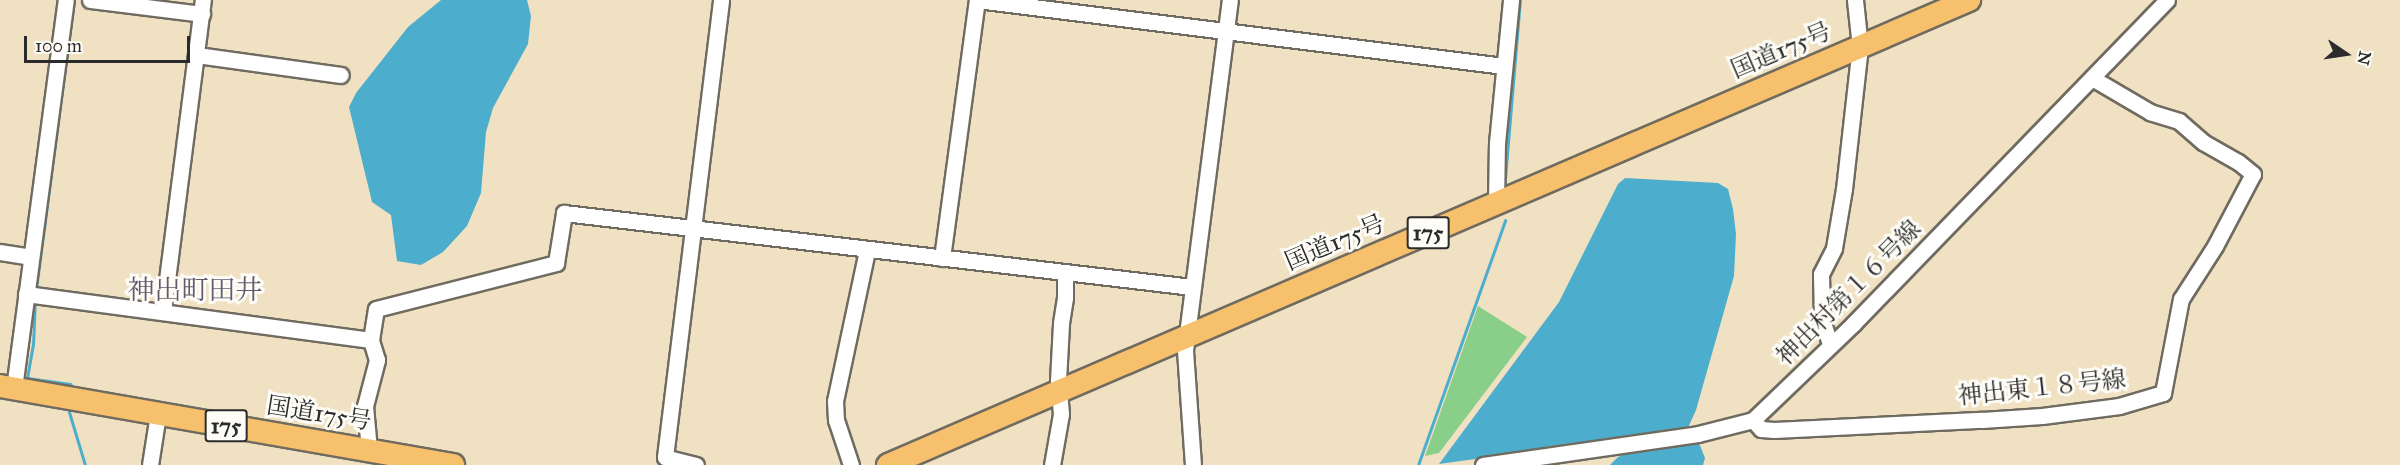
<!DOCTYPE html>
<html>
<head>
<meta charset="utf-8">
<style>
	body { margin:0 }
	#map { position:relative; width:2400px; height:465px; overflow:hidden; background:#f0e1c3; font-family:"IM FELL Great Primer","Noto Serif JP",serif }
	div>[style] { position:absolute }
	.green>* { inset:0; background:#89cf8a }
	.water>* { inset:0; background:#4dadcc }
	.stream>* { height:3px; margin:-1.5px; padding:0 1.5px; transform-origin:1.5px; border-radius:1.5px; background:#4dadcc }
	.roads { filter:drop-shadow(2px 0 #706b60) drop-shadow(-2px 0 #706b60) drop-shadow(0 2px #706b60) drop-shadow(0 -2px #706b60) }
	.minor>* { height:15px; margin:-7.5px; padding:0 7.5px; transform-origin:7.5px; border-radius:7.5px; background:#fff }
	.highway>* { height:22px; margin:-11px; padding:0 11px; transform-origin:11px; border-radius:11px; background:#f7c06c }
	span { translate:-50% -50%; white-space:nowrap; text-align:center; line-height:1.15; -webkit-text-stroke:6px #fdfcf7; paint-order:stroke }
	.shield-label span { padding:2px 4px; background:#fdfcf7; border:2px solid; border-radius:4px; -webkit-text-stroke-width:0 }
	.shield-label { font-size:22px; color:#2b2b2b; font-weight:700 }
	.street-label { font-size:24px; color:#2b2b2b }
	.quarter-label { font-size:27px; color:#645a6f }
	.north { position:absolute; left:2316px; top:24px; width:60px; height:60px; -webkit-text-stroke:4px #fdfcf7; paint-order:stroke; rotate:103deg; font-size:16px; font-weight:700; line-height:24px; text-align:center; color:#2b2b2b }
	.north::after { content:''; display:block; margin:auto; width:21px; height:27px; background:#2b2b2b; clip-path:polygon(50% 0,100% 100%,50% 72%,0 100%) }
	.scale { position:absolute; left:24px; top:36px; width:166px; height:27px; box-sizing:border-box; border:3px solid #2b2b2b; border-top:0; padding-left:8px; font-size:18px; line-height:21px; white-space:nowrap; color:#2b2b2b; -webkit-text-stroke:4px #fdfcf7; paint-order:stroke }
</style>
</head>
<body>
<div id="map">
	<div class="green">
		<i style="clip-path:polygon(1478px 306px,1527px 337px,1439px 453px,1425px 456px)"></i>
	</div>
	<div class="water">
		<i style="clip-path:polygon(441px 0,527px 0,531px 16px,528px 44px,493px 108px,486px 132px,481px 193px,467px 226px,443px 252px,421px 265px,397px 261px,391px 215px,372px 202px,349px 107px,356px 93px,408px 27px)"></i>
		<i style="clip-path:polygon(1625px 178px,1718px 183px,1728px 189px,1733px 209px,1736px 234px,1734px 276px,1696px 410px,1687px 430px,1439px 464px,1559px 302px,1618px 184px)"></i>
		<i style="clip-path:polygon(1699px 443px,1705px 458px,1703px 465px,1610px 465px,1618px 457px,1630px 452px)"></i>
	</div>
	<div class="stream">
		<i style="left:1504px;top:190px;width:191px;rotate:-85.2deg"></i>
		<i style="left:36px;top:289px;width:291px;rotate:-82.5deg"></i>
		<i style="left:35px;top:299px;width:45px;rotate:92.5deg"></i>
		<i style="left:33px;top:344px;width:35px;rotate:100deg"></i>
		<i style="left:27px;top:378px;width:44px;rotate:7.8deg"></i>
		<i style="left:69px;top:412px;width:55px;rotate:73.2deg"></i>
		<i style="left:1418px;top:465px;width:260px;rotate:-70.4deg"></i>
	</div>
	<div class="roads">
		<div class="minor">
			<i style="left:90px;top:0;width:113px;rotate:7.1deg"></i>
			<i style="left:977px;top:0;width:531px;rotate:7.14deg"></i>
			<i style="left:197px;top:55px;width:145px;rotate:7.9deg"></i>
			<i style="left:1496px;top:204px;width:61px;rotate:-89.1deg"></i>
			<i style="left:1497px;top:143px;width:144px;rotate:-84.4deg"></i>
			<i style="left:0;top:252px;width:31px;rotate:9deg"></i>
			<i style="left:942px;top:258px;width:260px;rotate:-82.3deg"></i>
			<i style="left:26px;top:294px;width:348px;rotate:7.6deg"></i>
			<i style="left:163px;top:311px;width:314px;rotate:-82.7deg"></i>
			<i style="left:1830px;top:344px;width:26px;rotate:-108deg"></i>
			<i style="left:1822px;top:319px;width:45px;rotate:-91.3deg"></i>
			<i style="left:1821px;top:274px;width:29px;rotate:-63deg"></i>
			<i style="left:1834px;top:248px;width:60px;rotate:-80.4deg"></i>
			<i style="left:1844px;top:189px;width:143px;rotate:-83.6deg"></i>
			<i style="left:1860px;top:47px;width:47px;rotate:-96.1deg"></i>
			<i style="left:14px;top:388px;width:391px;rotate:-82.4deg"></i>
			<i style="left:1753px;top:420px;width:12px;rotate:48deg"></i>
			<i style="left:1761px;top:429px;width:13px;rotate:4deg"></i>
			<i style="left:1774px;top:430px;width:208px;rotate:-2.8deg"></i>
			<i style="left:1982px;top:420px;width:60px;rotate:-3.8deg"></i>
			<i style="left:2042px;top:416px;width:78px;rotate:-7.4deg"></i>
			<i style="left:2119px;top:406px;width:46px;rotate:-16.5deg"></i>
			<i style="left:2163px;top:393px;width:96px;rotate:-79.2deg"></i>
			<i style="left:2181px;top:299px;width:63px;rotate:-57.3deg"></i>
			<i style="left:2215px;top:246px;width:81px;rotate:-62.2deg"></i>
			<i style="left:2253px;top:174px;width:19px;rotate:-141deg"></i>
			<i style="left:2238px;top:162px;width:40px;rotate:-150.3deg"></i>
			<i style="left:2203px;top:142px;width:32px;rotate:-139deg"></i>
			<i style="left:2179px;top:121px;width:30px;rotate:-163deg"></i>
			<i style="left:2150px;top:112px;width:67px;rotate:-149.6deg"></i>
			<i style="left:369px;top:450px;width:44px;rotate:-95.2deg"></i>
			<i style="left:365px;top:406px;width:48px;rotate:-75.4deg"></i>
			<i style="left:377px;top:360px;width:21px;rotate:-107deg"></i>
			<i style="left:371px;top:340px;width:31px;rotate:-81deg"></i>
			<i style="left:376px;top:309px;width:186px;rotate:-14.3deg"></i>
			<i style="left:556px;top:263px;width:51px;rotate:-80.9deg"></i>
			<i style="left:564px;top:213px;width:632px;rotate:6.72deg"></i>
			<i style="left:150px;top:465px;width:52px;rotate:-81.1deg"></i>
			<i style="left:696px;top:465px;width:32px;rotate:-166deg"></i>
			<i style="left:665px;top:457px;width:460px;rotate:-83deg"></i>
			<i style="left:851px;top:465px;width:47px;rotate:-108.4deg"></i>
			<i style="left:836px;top:420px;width:19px;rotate:-93deg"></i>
			<i style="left:835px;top:401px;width:154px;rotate:-78deg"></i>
			<i style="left:1052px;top:465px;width:52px;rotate:-80deg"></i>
			<i style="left:1061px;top:414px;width:33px;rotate:-95deg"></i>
			<i style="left:1058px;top:381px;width:58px;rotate:-87deg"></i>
			<i style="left:1061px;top:323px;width:25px;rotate:-81deg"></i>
			<i style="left:1065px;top:298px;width:25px;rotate:-90deg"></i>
			<i style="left:1193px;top:465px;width:115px;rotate:-94deg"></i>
			<i style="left:1185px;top:350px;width:353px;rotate:-82.7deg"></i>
			<i style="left:1483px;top:465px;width:217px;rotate:-8.2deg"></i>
			<i style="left:1698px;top:434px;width:57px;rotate:-14.3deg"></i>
			<i style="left:1753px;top:420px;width:139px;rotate:-43.8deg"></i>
			<i style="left:1853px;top:324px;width:451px;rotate:-45.9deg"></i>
		</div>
		<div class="highway">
			<i style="left:0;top:386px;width:460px;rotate:9.9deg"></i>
			<i style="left:888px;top:465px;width:1177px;rotate:-23.28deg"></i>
		</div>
	</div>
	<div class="shield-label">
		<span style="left:1428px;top:233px">175</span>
		<span style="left:226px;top:426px">175</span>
	</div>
	<div class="street-label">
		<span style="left:1781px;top:51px;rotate:-23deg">国道175号</span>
		<span style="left:1335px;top:243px;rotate:-23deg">国道175号</span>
		<span style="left:1849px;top:293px;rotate:-45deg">神出村第１６号線</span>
		<span style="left:2042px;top:388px;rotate:-6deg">神出東１８号線</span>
		<span style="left:319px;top:414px;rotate:9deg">国道175号</span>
	</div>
	<div class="quarter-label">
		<span style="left:195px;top:290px">神出町田井</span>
	</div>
	<div class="north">N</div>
	<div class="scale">100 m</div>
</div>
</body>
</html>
